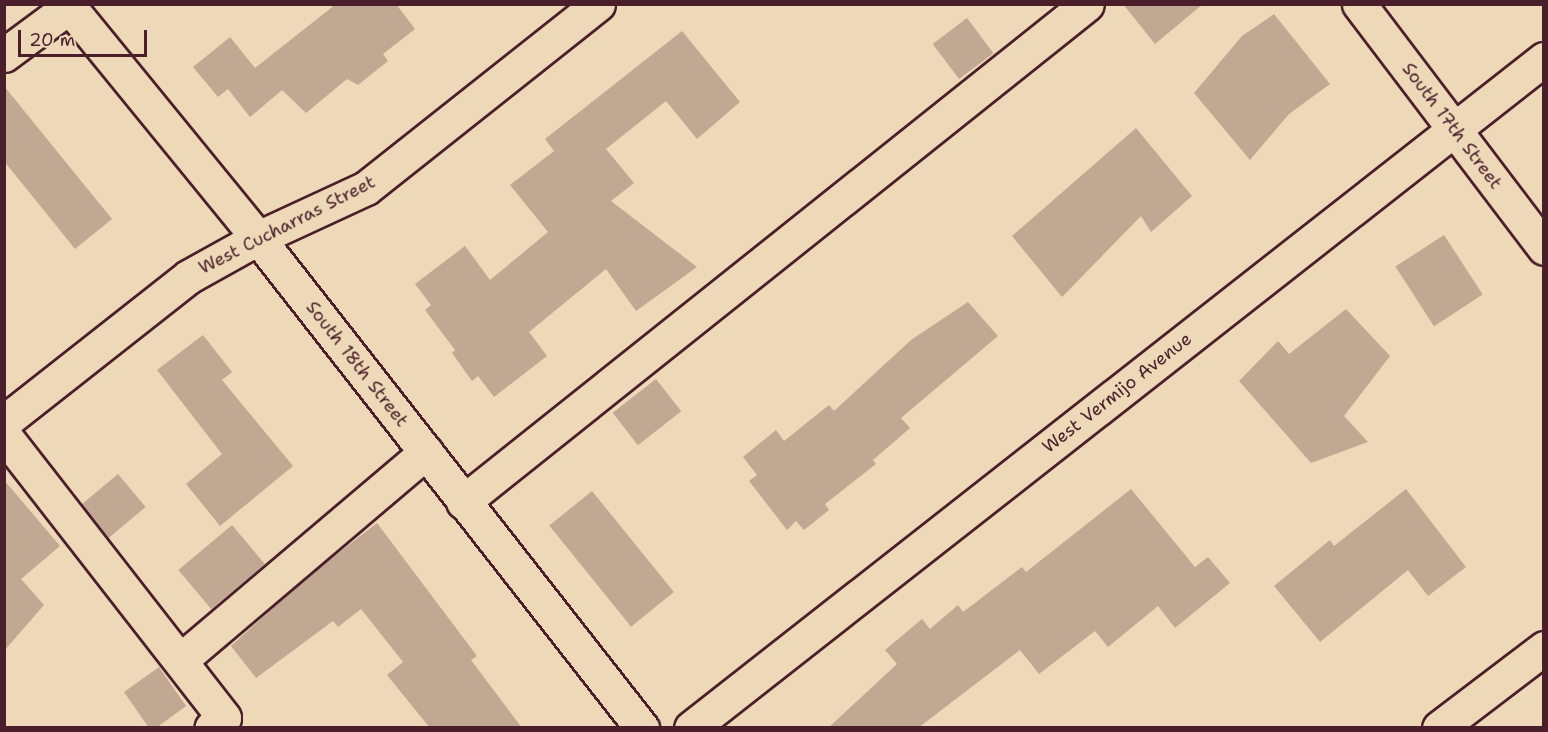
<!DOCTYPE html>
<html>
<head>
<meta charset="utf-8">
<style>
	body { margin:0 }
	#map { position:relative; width:1548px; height:732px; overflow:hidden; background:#edd9b7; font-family:"Shantell Sans",sans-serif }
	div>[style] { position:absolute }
	.building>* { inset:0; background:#c1a892; transform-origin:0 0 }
	.roads { filter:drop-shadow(2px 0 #4a1f2b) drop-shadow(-2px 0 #4a1f2b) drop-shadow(0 2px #4a1f2b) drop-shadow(0 -2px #4a1f2b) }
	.minor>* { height:33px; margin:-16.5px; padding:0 16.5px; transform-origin:16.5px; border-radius:16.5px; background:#edd9b7 }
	span { translate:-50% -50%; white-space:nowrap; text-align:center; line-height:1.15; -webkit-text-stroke:4.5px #edd9b7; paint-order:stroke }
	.street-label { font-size:18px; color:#4a1f2b }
	.frame { position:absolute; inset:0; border:6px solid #4a1f2b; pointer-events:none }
	.scale { position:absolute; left:18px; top:30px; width:129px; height:27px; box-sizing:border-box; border:3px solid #4a1f2b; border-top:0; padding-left:8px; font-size:18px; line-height:21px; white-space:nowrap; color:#4a1f2b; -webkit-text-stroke:4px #edd9b7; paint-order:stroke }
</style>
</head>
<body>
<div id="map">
	<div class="building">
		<i style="clip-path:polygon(336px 4px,396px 4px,415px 29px,383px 54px,388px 61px,358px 85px,347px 79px,306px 113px,282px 90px,250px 117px,228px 89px,218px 97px,193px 67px,230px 37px,255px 68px)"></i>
		<i style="clip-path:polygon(1123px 4px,1203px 4px,1155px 44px)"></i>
		<i style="clip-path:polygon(1274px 14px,1330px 84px,1289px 114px,1250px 160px,1194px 93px,1242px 36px)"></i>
		<i style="left:967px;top:18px;width:44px;height:43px;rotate:53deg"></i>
		<i style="clip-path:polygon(682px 31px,740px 102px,697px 139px,666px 101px,606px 149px,634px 183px,611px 201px,697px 267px,636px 311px,606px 269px,529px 332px,547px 356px,494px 397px,478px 376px,472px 381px,452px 353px,455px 350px,425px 310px,431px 305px,415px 284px,465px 246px,490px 280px,548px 232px,510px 185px,554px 151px,545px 139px)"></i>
		<i style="clip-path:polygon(4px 86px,112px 219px,75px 249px,4px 161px)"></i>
		<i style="clip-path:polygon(1136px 128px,1192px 196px,1151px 232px,1141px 216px,1062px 297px,1012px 236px)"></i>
		<i style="left:1444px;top:235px;width:71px;height:58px;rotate:57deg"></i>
		<i style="clip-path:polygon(968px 302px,998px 336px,901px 418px,910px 428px,873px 460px,876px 464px,825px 504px,829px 510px,804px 530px,796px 521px,787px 530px,749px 481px,757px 475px,743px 457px,776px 430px,784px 441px,829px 405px,834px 411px,911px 340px)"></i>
		<i style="clip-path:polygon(1346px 309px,1390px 356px,1344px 416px,1368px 442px,1311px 463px,1239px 381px,1278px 341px,1289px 354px)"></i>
		<i style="clip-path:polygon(203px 335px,232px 372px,222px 380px,293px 466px,220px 526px,186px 484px,222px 454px,157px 370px)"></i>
		<i style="left:656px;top:379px;width:41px;height:55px;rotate:52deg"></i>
		<i style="left:118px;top:474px;width:43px;height:48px;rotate:50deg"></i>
		<i style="clip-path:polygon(4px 480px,60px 546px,21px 579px,44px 605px,4px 651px)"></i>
		<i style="clip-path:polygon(1131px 489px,1195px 567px,1208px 557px,1230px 583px,1175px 628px,1158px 606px,1108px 647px,1095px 631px,1039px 674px,1020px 650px,918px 728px,828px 728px,897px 664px,885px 650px,922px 619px,930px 629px,958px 605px,963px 612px,1022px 567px,1026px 572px)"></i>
		<i style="clip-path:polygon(1406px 489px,1466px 567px,1428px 596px,1408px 570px,1320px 642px,1274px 586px,1330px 540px,1334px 546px)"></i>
		<i style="left:592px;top:491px;width:130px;height:55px;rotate:51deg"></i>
		<i style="clip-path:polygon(377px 523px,477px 656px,471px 660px,522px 728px,430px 728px,387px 675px,403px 662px,361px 609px,338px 627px,333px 621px,256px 678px,231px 646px,306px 578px)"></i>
		<i style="left:232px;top:525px;width:51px;height:70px;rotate:50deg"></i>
		<i style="clip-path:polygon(159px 667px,186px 706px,156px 728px,149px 728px,124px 692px)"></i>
	</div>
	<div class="roads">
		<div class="minor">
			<i style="left:67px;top:4px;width:302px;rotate:50.8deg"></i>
			<i style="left:258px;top:238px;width:623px;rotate:51.92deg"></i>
			<i style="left:1359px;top:4px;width:306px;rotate:52.8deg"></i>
			<i style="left:4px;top:55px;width:86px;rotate:-36.5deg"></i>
			<i style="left:4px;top:422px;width:234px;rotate:-38.2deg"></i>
			<i style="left:188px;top:277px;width:80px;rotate:-29.1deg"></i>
			<i style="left:258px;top:238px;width:119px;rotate:-24.8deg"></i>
			<i style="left:366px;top:188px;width:296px;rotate:-38.4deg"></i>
			<i style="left:4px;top:435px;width:358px;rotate:52.1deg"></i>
			<i style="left:224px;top:718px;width:16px;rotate:142deg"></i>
			<i style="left:463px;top:502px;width:798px;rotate:-38.59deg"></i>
			<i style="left:182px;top:659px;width:320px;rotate:-40.3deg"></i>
			<i style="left:691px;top:728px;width:1084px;rotate:-38.11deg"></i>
			<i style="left:1439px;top:728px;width:132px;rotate:-37.3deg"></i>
		</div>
	</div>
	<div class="street-label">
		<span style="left:1452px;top:126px;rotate:53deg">South 17th Street</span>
		<span style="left:287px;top:225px;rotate:-27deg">West Cucharras Street</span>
		<span style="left:357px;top:364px;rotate:52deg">South 18th Street</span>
		<span style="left:1117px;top:393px;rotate:-38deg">West Vermijo Avenue</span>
	</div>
	<div class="frame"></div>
	<div class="scale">20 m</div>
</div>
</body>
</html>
